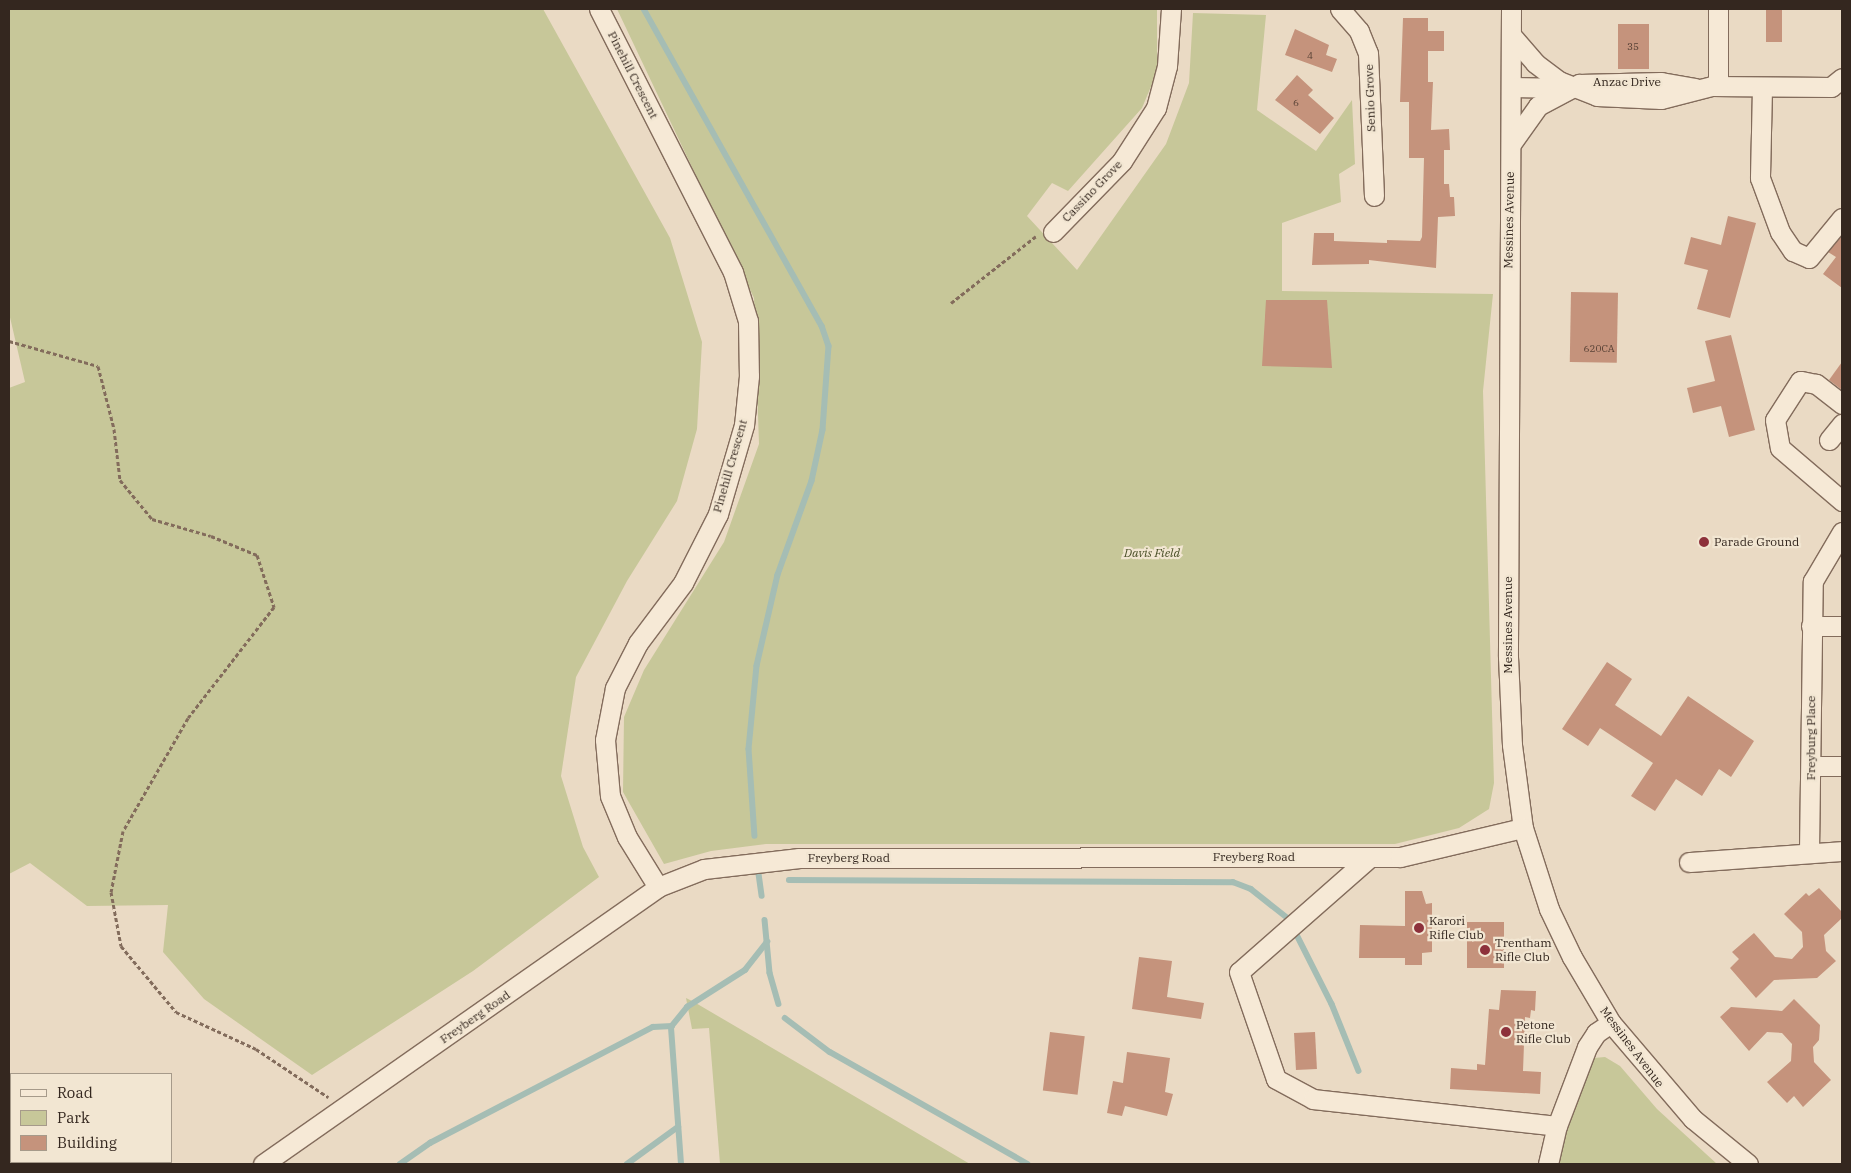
<!DOCTYPE html>
<html>
<head>
<meta charset="utf-8">
<style>
	body { margin:0 }
	#map { position:relative; width:1851px; height:1173px; overflow:hidden; background:#eadac4; font-family:"IBM Plex Serif",serif }
	div>[style] { position:absolute }
	.green>* { inset:0; background:#c7c799 }
	.stream>* { height:5.5px; margin:-2.75px; padding:0 2.75px; transform-origin:2.75px; border-radius:2.75px; background:#a5bdb4 }
	.building>* { inset:0; background:#c5937c; transform-origin:0 0 }
	.path>* { height:3px; margin-top:-1.5px; transform-origin:0; background:repeating-linear-gradient(90deg,#836c5c 0 4px,transparent 0 6.5px) }
	.roads { filter:drop-shadow(1px 0 #836c5c) drop-shadow(-1px 0 #836c5c) drop-shadow(0 1px #836c5c) drop-shadow(0 -1px #836c5c) }
	.minor>* { height:19px; margin:-9.5px; padding:0 9.5px; transform-origin:9.5px; border-radius:9.5px; background:#f6e9d6 }
	.dots>* { width:14px; height:14px; translate:-50% -50%; box-sizing:border-box; border:2px solid #f2e6d2; border-radius:50% }
	span { translate:-50% -50%; white-space:nowrap; text-align:center; line-height:1.15; -webkit-text-stroke:4.5px #f2e6d2; paint-order:stroke }
	.number-label { font-size:10px; color:#584236 }
	.number-label span { -webkit-text-stroke-width:0 }
	.street-label { font-size:12px; color:#34271f }
	.poi-label { font-size:12px; color:#34271f }
	.left { translate:0 -50%; text-align:left }
	.park-label { font-size:12px; color:#494f27; font-style:italic }
	.frame { position:absolute; inset:0; border:10px solid #34271f; pointer-events:none }
	.legend { position:absolute; left:10px; top:1073px; width:162px; height:90px; box-sizing:border-box; background:#f2e6d2; border:1px solid #a69a8a; margin:0; padding:6px 9px; list-style:none; font-size:15px; color:#34271f }
	.legend li { display:flex; align-items:center; gap:10px; height:25px }
	.legend b { width:25px; border:1px solid #a69a8a }
</style>
</head>
<body>
<div id="map">
	<div class="green">
		<i style="clip-path:polygon(9px 9px,543px 9px,670px 238px,702px 342px,697px 429px,677px 501px,627px 581px,576px 677px,561px 776px,583px 847px,599px 877px,473px 971px,312px 1075px,204px 999px,163px 952px,168px 905px,87px 906px,30px 863px,9px 874px,9px 388px,25px 382px,9px 313px)"></i>
		<i style="clip-path:polygon(617px 9px,1157px 9px,1157px 72px,1142px 108px,1068px 191px,1052px 183px,1027px 216px,1077px 270px,1166px 144px,1189px 83px,1193px 13px,1266px 15px,1257px 110px,1316px 151px,1352px 100px,1355px 164px,1339px 174px,1341px 202px,1282px 223px,1282px 291px,1493px 294px,1483px 391px,1494px 783px,1489px 809px,1459px 828px,1395px 844px,766px 844px,711px 851px,664px 864px,623px 792px,624px 717px,644px 670px,724px 542px,759px 444px,754px 298px)"></i>
		<i style="clip-path:polygon(686px 998px,694px 1002px,970px 1164px,720px 1164px,709px 1028px,692px 1029px)"></i>
		<i style="clip-path:polygon(1594px 1054px,1594px 1058px,1605px 1057px,1620px 1066px,1657px 1109px,1717px 1164px,1555px 1164px)"></i>
	</div>
	<div class="stream">
		<i style="left:644px;top:9px;width:364px;rotate:60.7deg"></i>
		<i style="left:822px;top:326px;width:21px;rotate:71deg"></i>
		<i style="left:829px;top:346px;width:84px;rotate:94.1deg"></i>
		<i style="left:823px;top:430px;width:52px;rotate:102.2deg"></i>
		<i style="left:812px;top:481px;width:100px;rotate:109.9deg"></i>
		<i style="left:778px;top:575px;width:93px;rotate:103deg"></i>
		<i style="left:757px;top:666px;width:83px;rotate:95.5deg"></i>
		<i style="left:749px;top:749px;width:87px;rotate:86.1deg"></i>
		<i style="left:759px;top:874px;width:22px;rotate:82deg"></i>
		<i style="left:789px;top:880px;width:444px;rotate:0.3deg"></i>
		<i style="left:1233px;top:882px;width:19px;rotate:21deg"></i>
		<i style="left:1251px;top:889px;width:48px;rotate:38.3deg"></i>
		<i style="left:1289px;top:919px;width:95px;rotate:63.2deg"></i>
		<i style="left:1332px;top:1004px;width:72px;rotate:68.1deg"></i>
		<i style="left:765px;top:920px;width:53px;rotate:84.6deg"></i>
		<i style="left:770px;top:973px;width:32px;rotate:74deg"></i>
		<i style="left:785px;top:1018px;width:56px;rotate:37.1deg"></i>
		<i style="left:830px;top:1052px;width:227px;rotate:29.5deg"></i>
		<i style="left:400px;top:1164px;width:37px;rotate:-35deg"></i>
		<i style="left:430px;top:1143px;width:251px;rotate:-27.5deg"></i>
		<i style="left:653px;top:1027px;width:19px;rotate:-3deg"></i>
		<i style="left:627px;top:1164px;width:63px;rotate:-36deg"></i>
		<i style="left:681px;top:1164px;width:137px;rotate:-94.2deg"></i>
		<i style="left:671px;top:1027px;width:26px;rotate:-51deg"></i>
		<i style="left:687px;top:1007px;width:69px;rotate:-32.5deg"></i>
		<i style="left:745px;top:970px;width:36px;rotate:-52deg"></i>
	</div>
	<div class="building">
		<i style="left:1766px;top:9px;width:16px;height:33px"></i>
		<i style="clip-path:polygon(1403px 18px,1428px 18px,1428px 31px,1444px 31px,1444px 51px,1428px 51px,1428px 82px,1433px 82px,1431px 130px,1449px 129px,1450px 150px,1444px 150px,1444px 184px,1449px 184px,1450px 197px,1454px 197px,1455px 216px,1438px 217px,1436px 268px,1369px 260px,1369px 264px,1312px 265px,1314px 233px,1334px 233px,1334px 241px,1387px 243px,1387px 240px,1420px 241px,1422px 237px,1424px 158px,1409px 158px,1409px 102px,1400px 102px)"></i>
		<i style="left:1618px;top:24px;width:31px;height:45px"></i>
		<i style="clip-path:polygon(1295px 29px,1329px 45px,1326px 55px,1337px 59px,1332px 72px,1285px 55px)"></i>
		<i style="clip-path:polygon(1297px 75px,1313px 90px,1308px 95px,1334px 118px,1320px 134px,1275px 100px)"></i>
		<i style="clip-path:polygon(1728px 216px,1756px 223px,1730px 318px,1697px 309px,1708px 270px,1684px 264px,1691px 237px,1721px 245px)"></i>
		<i style="clip-path:polygon(1842px 235px,1842px 288px,1823px 274px,1836px 257px,1828px 252px)"></i>
		<i style="left:1571px;top:292px;width:47px;height:70px;rotate:1deg"></i>
		<i style="clip-path:polygon(1266px 300px,1327px 300px,1332px 368px,1262px 366px)"></i>
		<i style="clip-path:polygon(1731px 335px,1755px 430px,1729px 437px,1721px 406px,1693px 413px,1687px 388px,1715px 381px,1705px 341px)"></i>
		<i style="clip-path:polygon(1842px 362px,1842px 390px,1829px 380px)"></i>
		<i style="clip-path:polygon(1607px 662px,1632px 679px,1615px 705px,1661px 736px,1688px 696px,1754px 741px,1731px 777px,1719px 769px,1702px 796px,1676px 779px,1655px 811px,1631px 796px,1653px 763px,1600px 728px,1588px 746px,1562px 729px)"></i>
		<i style="clip-path:polygon(1819px 888px,1842px 912px,1842px 918px,1824px 935px,1826px 951px,1836px 961px,1817px 978px,1774px 980px,1756px 998px,1730px 968px,1739px 959px,1732px 952px,1754px 933px,1775px 957px,1792px 959px,1803px 947px,1802px 932px,1784px 914px,1806px 893px,1809px 896px)"></i>
		<i style="clip-path:polygon(1405px 891px,1422px 891px,1426px 904px,1432px 903px,1432px 952px,1422px 953px,1422px 965px,1405px 965px,1405px 958px,1359px 958px,1360px 925px,1405px 926px)"></i>
		<i style="left:1467px;top:922px;width:37px;height:46px"></i>
		<i style="clip-path:polygon(1139px 957px,1172px 961px,1167px 997px,1204px 1003px,1201px 1019px,1132px 1009px)"></i>
		<i style="clip-path:polygon(1501px 990px,1536px 991px,1535px 1011px,1531px 1010px,1530px 1018px,1525px 1017px,1523px 1071px,1541px 1072px,1540px 1094px,1450px 1089px,1451px 1068px,1477px 1070px,1477px 1064px,1485px 1065px,1489px 1009px,1499px 1010px)"></i>
		<i style="clip-path:polygon(1794px 999px,1820px 1025px,1819px 1040px,1813px 1047px,1814px 1062px,1831px 1080px,1803px 1107px,1794px 1096px,1787px 1103px,1767px 1082px,1791px 1061px,1792px 1044px,1782px 1033px,1767px 1032px,1749px 1051px,1720px 1017px,1731px 1007px,1782px 1011px)"></i>
		<i style="left:1050px;top:1032px;width:35px;height:59px;rotate:7deg"></i>
		<i style="left:1315px;top:1032px;width:37px;height:21px;rotate:87deg"></i>
		<i style="clip-path:polygon(1127px 1052px,1170px 1058px,1165px 1092px,1173px 1094px,1167px 1116px,1125px 1106px,1122px 1116px,1107px 1113px,1113px 1081px,1123px 1083px)"></i>
	</div>
	<div class="path">
		<i style="left:951px;top:303px;width:108px;rotate:-38.2deg"></i>
		<i style="left:9px;top:341px;width:92px;rotate:15.7deg"></i>
		<i style="left:98px;top:366px;width:65px;rotate:75.7deg"></i>
		<i style="left:114px;top:429px;width:51px;rotate:83.3deg"></i>
		<i style="left:120px;top:480px;width:50px;rotate:50.6deg"></i>
		<i style="left:152px;top:519px;width:61px;rotate:16.1deg"></i>
		<i style="left:211px;top:536px;width:50px;rotate:22.4deg"></i>
		<i style="left:257px;top:555px;width:55px;rotate:71.9deg"></i>
		<i style="left:274px;top:607px;width:140px;rotate:127.8deg"></i>
		<i style="left:188px;top:718px;width:130px;rotate:119.9deg"></i>
		<i style="left:123px;top:831px;width:62px;rotate:101.1deg"></i>
		<i style="left:111px;top:892px;width:55px;rotate:79.5deg"></i>
		<i style="left:121px;top:946px;width:86px;rotate:50.2deg"></i>
		<i style="left:176px;top:1012px;width:88px;rotate:24.8deg"></i>
		<i style="left:256px;top:1049px;width:87px;rotate:33.7deg"></i>
	</div>
	<div class="roads">
		<div class="minor">
			<i style="left:599px;top:9px;width:295px;rotate:63deg"></i>
			<i style="left:733px;top:272px;width:51px;rotate:73deg"></i>
			<i style="left:748px;top:321px;width:55px;rotate:89deg"></i>
			<i style="left:749px;top:376px;width:49px;rotate:95.8deg"></i>
			<i style="left:744px;top:425px;width:93px;rotate:106.3deg"></i>
			<i style="left:718px;top:514px;width:77px;rotate:116.9deg"></i>
			<i style="left:683px;top:583px;width:75px;rotate:126.9deg"></i>
			<i style="left:638px;top:643px;width:51px;rotate:117.1deg"></i>
			<i style="left:615px;top:688px;width:53px;rotate:100.9deg"></i>
			<i style="left:605px;top:740px;width:56px;rotate:84.9deg"></i>
			<i style="left:610px;top:796px;width:44px;rotate:67.5deg"></i>
			<i style="left:627px;top:837px;width:59px;rotate:58.2deg"></i>
			<i style="left:1340px;top:9px;width:29px;rotate:49deg"></i>
			<i style="left:1359px;top:31px;width:24px;rotate:68deg"></i>
			<i style="left:1368px;top:53px;width:143px;rotate:87.6deg"></i>
			<i style="left:1511px;top:9px;width:648px;rotate:90.27deg"></i>
			<i style="left:1508px;top:657px;width:88px;rotate:87.4deg"></i>
			<i style="left:1512px;top:745px;width:84px;rotate:82.5deg"></i>
			<i style="left:1523px;top:828px;width:85px;rotate:72.2deg"></i>
			<i style="left:1549px;top:909px;width:53px;rotate:64.4deg"></i>
			<i style="left:1572px;top:957px;width:77px;rotate:59.4deg"></i>
			<i style="left:1611px;top:1023px;width:126px;rotate:49.5deg"></i>
			<i style="left:1693px;top:1119px;width:71px;rotate:39.3deg"></i>
			<i style="left:1511px;top:35px;width:37px;rotate:49deg"></i>
			<i style="left:1535px;top:63px;width:30px;rotate:37deg"></i>
			<i style="left:1559px;top:81px;width:41px;rotate:21.5deg"></i>
			<i style="left:1597px;top:96px;width:64px;rotate:2.7deg"></i>
			<i style="left:1661px;top:99px;width:53px;rotate:-14.3deg"></i>
			<i style="left:1712px;top:86px;width:119px;rotate:0.5deg"></i>
			<i style="left:1831px;top:87px;width:14px;rotate:-39deg"></i>
			<i style="left:1718px;top:86px;width:77px;rotate:-90deg"></i>
			<i style="left:1511px;top:87px;width:56px;rotate:1deg"></i>
			<i style="left:1762px;top:88px;width:90px;rotate:91.3deg"></i>
			<i style="left:1760px;top:178px;width:58px;rotate:69.7deg"></i>
			<i style="left:1780px;top:232px;width:23px;rotate:56deg"></i>
			<i style="left:1793px;top:251px;width:17px;rotate:24deg"></i>
			<i style="left:1809px;top:258px;width:52px;rotate:-50.5deg"></i>
			<i style="left:1511px;top:144px;width:47px;rotate:-54.6deg"></i>
			<i style="left:1538px;top:106px;width:47px;rotate:-28.2deg"></i>
			<i style="left:1579px;top:84px;width:82px;rotate:-1.4deg"></i>
			<i style="left:1661px;top:82px;width:35px;rotate:10deg"></i>
			<i style="left:1053px;top:232px;width:99px;rotate:-45.8deg"></i>
			<i style="left:1122px;top:161px;width:63px;rotate:-57.3deg"></i>
			<i style="left:1156px;top:108px;width:43px;rotate:-75.3deg"></i>
			<i style="left:1167px;top:66px;width:57px;rotate:-86deg"></i>
			<i style="left:1842px;top:404px;width:33px;rotate:-142deg"></i>
			<i style="left:1816px;top:384px;width:16px;rotate:-169deg"></i>
			<i style="left:1800px;top:381px;width:46px;rotate:122.7deg"></i>
			<i style="left:1775px;top:420px;width:28px;rotate:80deg"></i>
			<i style="left:1780px;top:448px;width:82px;rotate:40.5deg"></i>
			<i style="left:1829px;top:440px;width:21px;rotate:-51deg"></i>
			<i style="left:1811px;top:626px;width:31px"></i>
			<i style="left:1811px;top:766px;width:31px"></i>
			<i style="left:1809px;top:851px;width:270px;rotate:-89.2deg"></i>
			<i style="left:1813px;top:581px;width:57px;rotate:-59.4deg"></i>
			<i style="left:1370px;top:857px;width:174px;rotate:138.7deg"></i>
			<i style="left:1239px;top:972px;width:113px;rotate:70.9deg"></i>
			<i style="left:1276px;top:1079px;width:42px;rotate:28.4deg"></i>
			<i style="left:1313px;top:1099px;width:245px;rotate:6.3deg"></i>
			<i style="left:1557px;top:1126px;width:85px;rotate:-69.2deg"></i>
			<i style="left:1587px;top:1047px;width:17px;rotate:-57deg"></i>
			<i style="left:1596px;top:1033px;width:18px;rotate:-34deg"></i>
			<i style="left:1689px;top:862px;width:153px;rotate:-4.1deg"></i>
			<i style="left:263px;top:1164px;width:482px;rotate:-35deg"></i>
			<i style="left:658px;top:887px;width:49px;rotate:-21.4deg"></i>
			<i style="left:704px;top:869px;width:96px;rotate:-6.6deg"></i>
			<i style="left:799px;top:858px;width:601px;rotate:-0.1deg"></i>
			<i style="left:1400px;top:857px;width:126px;rotate:-13.3deg"></i>
			<i style="left:1548px;top:1164px;width:39px;rotate:-77deg"></i>
		</div>
	</div>
	<div class="dots">
		<i style="left:1704px;top:542px;background:#8d313b"></i>
		<i style="left:1419px;top:928px;background:#8d313b"></i>
		<i style="left:1485px;top:950px;background:#8d313b"></i>
		<i style="left:1506px;top:1032px;background:#8d313b"></i>
	</div>
	<div class="number-label">
		<span style="left:1633px;top:47px">35</span>
		<span style="left:1310px;top:56px">4</span>
		<span style="left:1296px;top:103px">6</span>
		<span style="left:1599px;top:349px">620CA</span>
	</div>
	<div class="street-label">
		<span style="left:633px;top:75px;rotate:63deg">Pinehill Crescent</span>
		<span style="left:1627px;top:82px">Anzac Drive</span>
		<span style="left:1370px;top:98px;rotate:-92deg">Senio Grove</span>
		<span style="left:1092px;top:191px;rotate:-46deg">Cassino Grove</span>
		<span style="left:1509px;top:220px;rotate:-89deg">Messines Avenue</span>
		<span style="left:730px;top:466px;rotate:-74deg">Pinehill Crescent</span>
		<span style="left:1508px;top:625px;rotate:-90deg">Messines Avenue</span>
		<span style="left:1811px;top:738px;rotate:-90deg">Freyburg Place</span>
		<span style="left:1254px;top:857px">Freyberg Road</span>
		<span style="left:849px;top:858px">Freyberg Road</span>
		<span style="left:475px;top:1017px;rotate:-35deg">Freyberg Road</span>
		<span style="left:1632px;top:1047px;rotate:53deg">Messines Avenue</span>
	</div>
	<div class="poi-label">
		<span class="left" style="left:1714px;top:542px">Parade Ground</span>
		<span class="left" style="left:1429px;top:928px">Karori<br>Rifle Club</span>
		<span class="left" style="left:1495px;top:950px">Trentham<br>Rifle Club</span>
		<span class="left" style="left:1516px;top:1032px">Petone<br>Rifle Club</span>
	</div>
	<div class="park-label">
		<span style="left:1152px;top:553px">Davis Field</span>
	</div>
	<div class="frame"></div>
	<ul class="legend">
	<li><b style="height:6px;background:#f6e9d6"></b>Road</li>
	<li><b style="height:14px;background:#c7c799"></b>Park</li>
	<li><b style="height:14px;background:#c5937c"></b>Building</li>
	</ul>
</div>
</body>
</html>
